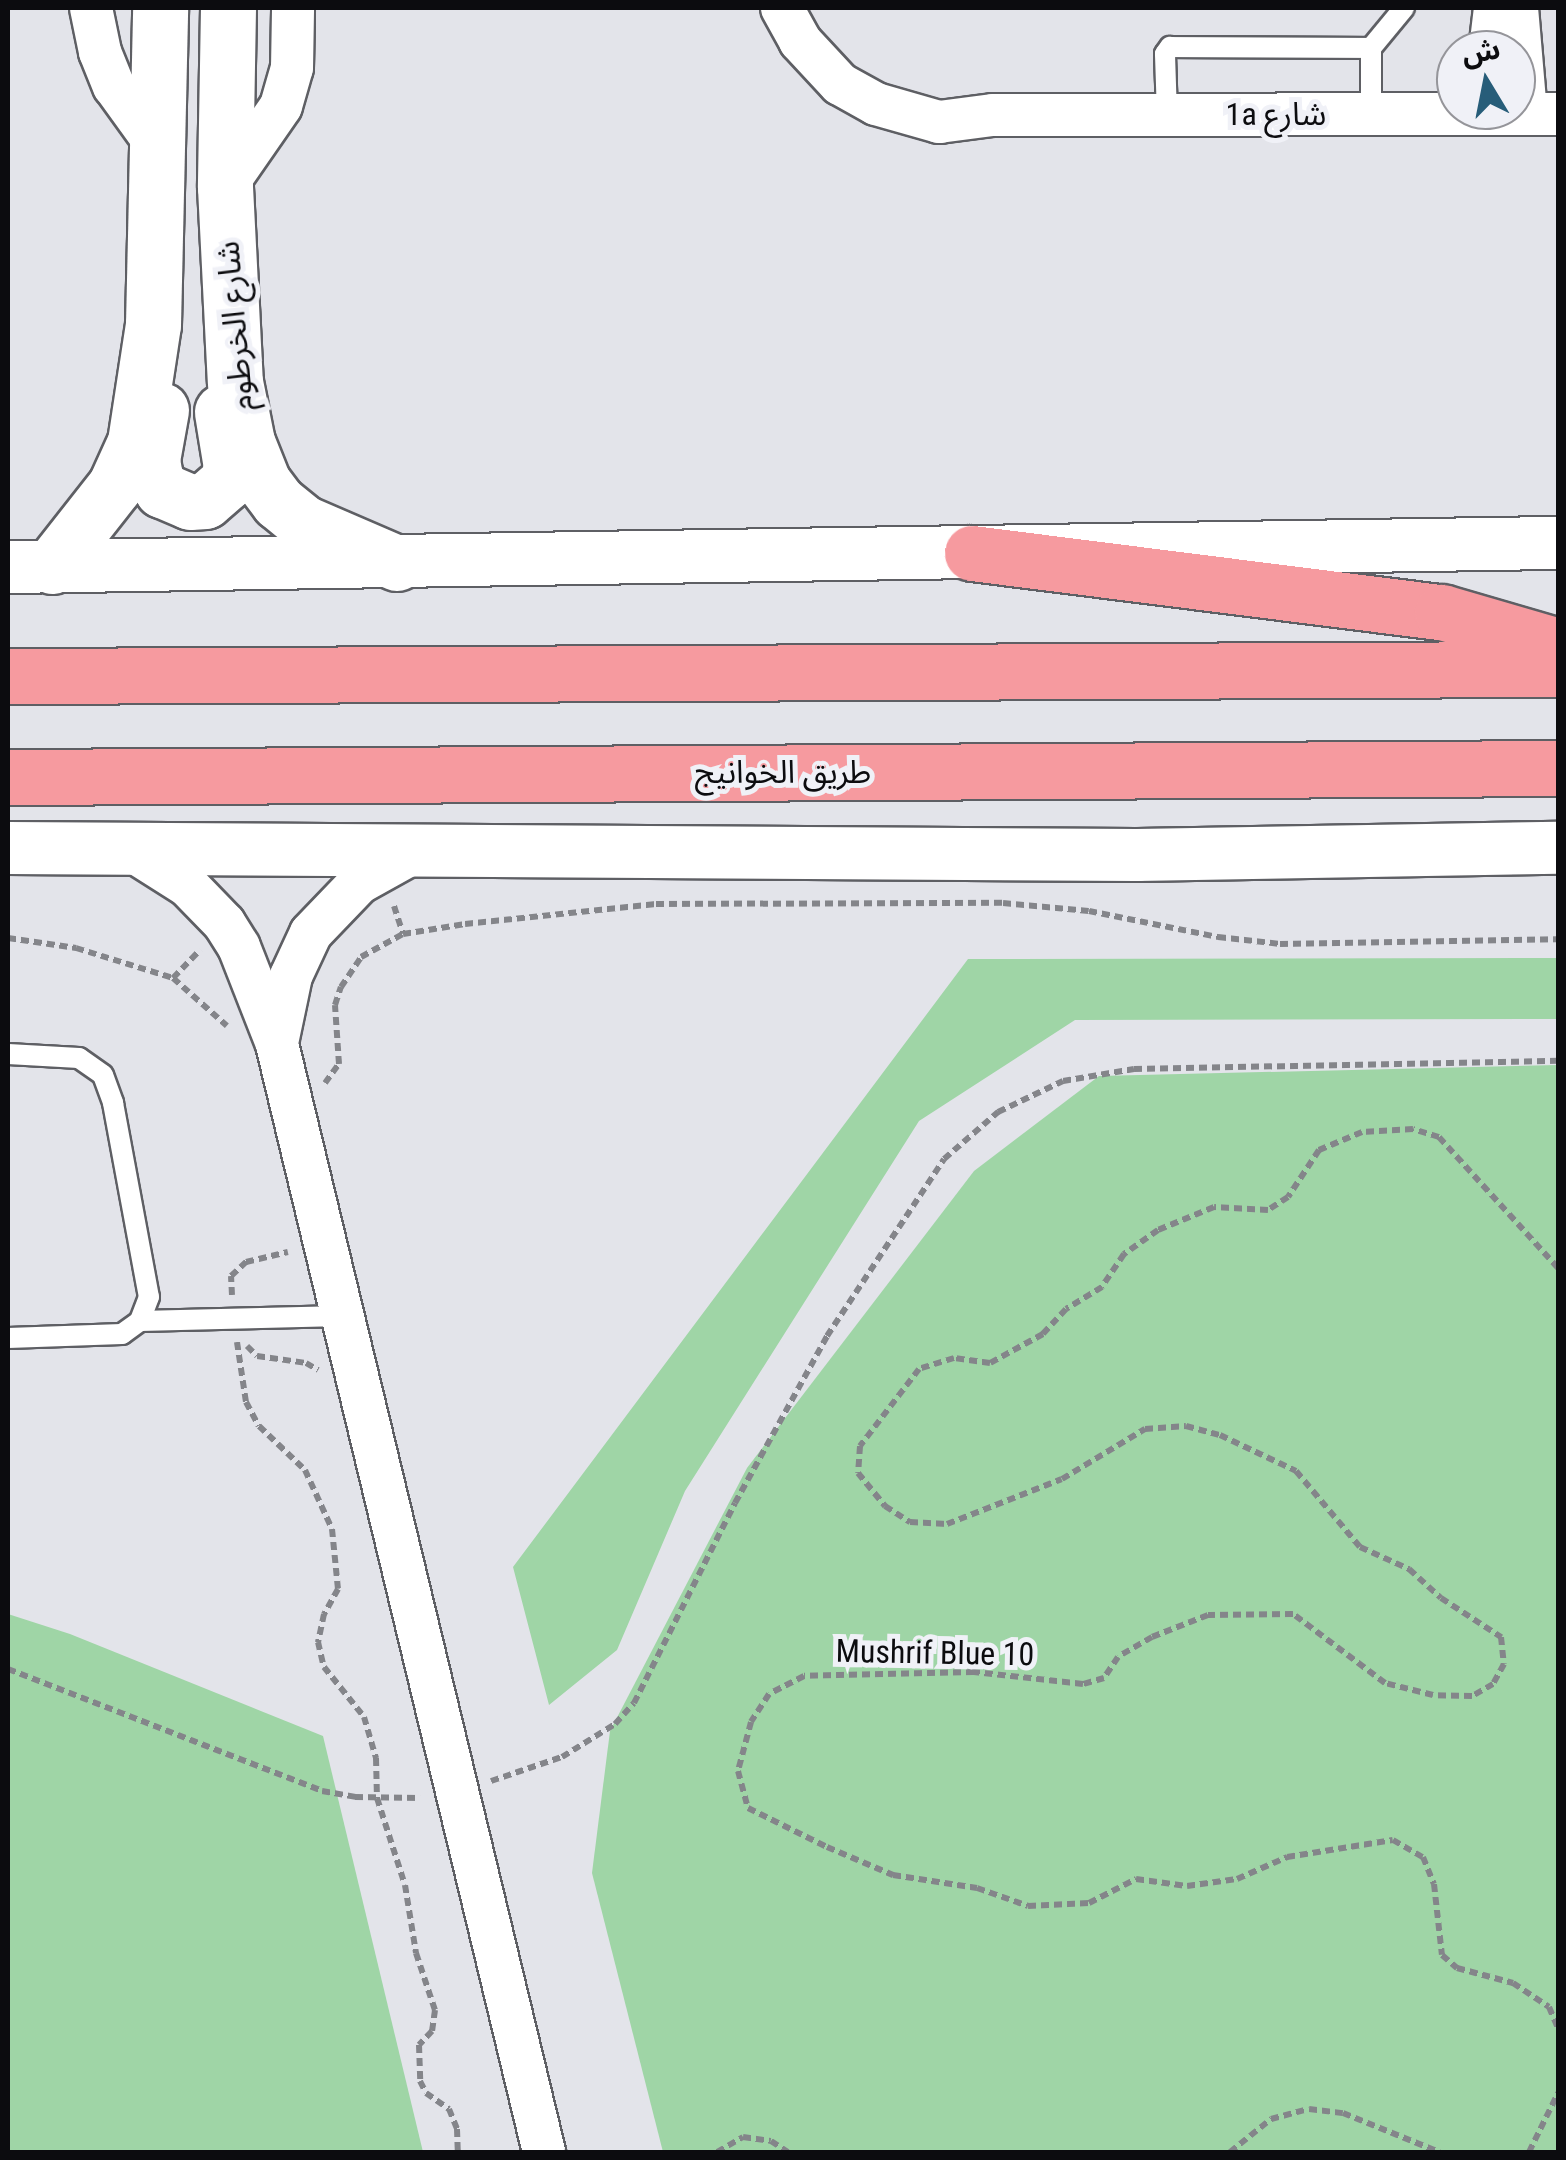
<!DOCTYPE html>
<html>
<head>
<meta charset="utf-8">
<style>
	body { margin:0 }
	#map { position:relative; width:1566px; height:2160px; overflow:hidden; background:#e3e4ea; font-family:"Roboto Condensed","Noto Sans Arabic",sans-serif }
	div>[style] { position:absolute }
	.green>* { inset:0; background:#9fd5a6 }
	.path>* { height:6px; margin-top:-3px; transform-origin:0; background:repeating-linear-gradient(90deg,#84858a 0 8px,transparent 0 13px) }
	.roads { filter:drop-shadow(2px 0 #5e5f64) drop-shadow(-2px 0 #5e5f64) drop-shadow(0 2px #5e5f64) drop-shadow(0 -2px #5e5f64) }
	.service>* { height:20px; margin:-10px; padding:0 10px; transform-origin:10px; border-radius:10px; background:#fff }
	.minor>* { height:42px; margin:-21px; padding:0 21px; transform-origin:21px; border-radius:21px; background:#fff }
	.tertiary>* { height:52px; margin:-26px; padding:0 26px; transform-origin:26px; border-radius:26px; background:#fff }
	.secondary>* { height:55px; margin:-27.5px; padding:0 27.5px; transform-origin:27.5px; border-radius:27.5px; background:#fff }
	.trunk>* { height:55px; margin:-27.5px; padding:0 27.5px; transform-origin:27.5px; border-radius:27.5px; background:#f69a9f }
	span { translate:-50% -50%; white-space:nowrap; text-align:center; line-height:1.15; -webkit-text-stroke:10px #f0f1f7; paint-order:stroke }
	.street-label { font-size:32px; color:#0c0c0f }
	.frame { position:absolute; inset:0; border:10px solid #0c0c0f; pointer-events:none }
	.north { position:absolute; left:1436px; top:30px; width:100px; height:100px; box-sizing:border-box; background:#f0f1f7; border:2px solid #95959a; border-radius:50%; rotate:350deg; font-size:28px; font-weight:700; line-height:40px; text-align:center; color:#0c0c0f }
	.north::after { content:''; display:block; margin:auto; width:35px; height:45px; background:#275d79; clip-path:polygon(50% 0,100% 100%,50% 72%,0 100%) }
</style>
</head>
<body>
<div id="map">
	<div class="green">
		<i style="clip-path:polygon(1558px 958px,1558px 1019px,1075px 1020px,919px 1121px,685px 1491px,617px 1650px,549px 1705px,513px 1567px,968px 959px)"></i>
		<i style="clip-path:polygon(1558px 1065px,1558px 2152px,663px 2152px,592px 1873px,610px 1731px,747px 1468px,974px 1171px,1099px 1076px)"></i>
		<i style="clip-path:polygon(8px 1614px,70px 1634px,323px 1736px,423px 2152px,8px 2152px)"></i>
	</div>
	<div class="path">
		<i style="left:394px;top:906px;width:29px;rotate:72deg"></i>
		<i style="left:8px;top:938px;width:69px;rotate:8.4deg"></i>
		<i style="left:76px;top:948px;width:102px;rotate:17.2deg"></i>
		<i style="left:173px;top:978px;width:72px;rotate:41.6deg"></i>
		<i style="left:173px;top:978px;width:39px;rotate:-46deg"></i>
		<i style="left:325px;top:1083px;width:24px;rotate:-54deg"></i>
		<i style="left:339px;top:1064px;width:59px;rotate:-93.9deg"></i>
		<i style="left:335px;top:1005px;width:19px;rotate:-72deg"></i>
		<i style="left:341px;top:987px;width:36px;rotate:-56deg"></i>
		<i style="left:361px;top:957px;width:48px;rotate:-28.7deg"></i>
		<i style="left:403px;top:934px;width:63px;rotate:-9.2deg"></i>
		<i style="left:465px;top:924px;width:192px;rotate:-6deg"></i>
		<i style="left:656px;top:904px;width:347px;rotate:-0.2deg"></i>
		<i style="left:1003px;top:903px;width:86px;rotate:5.3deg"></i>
		<i style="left:1089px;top:911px;width:132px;rotate:11.4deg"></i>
		<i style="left:1218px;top:937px;width:62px;rotate:6.4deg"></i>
		<i style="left:1280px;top:944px;width:278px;rotate:-1deg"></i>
		<i style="left:1558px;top:1268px;width:177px;rotate:-132.3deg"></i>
		<i style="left:1439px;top:1137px;width:27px;rotate:-163deg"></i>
		<i style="left:1413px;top:1129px;width:51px;rotate:176.6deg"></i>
		<i style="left:1362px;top:1132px;width:47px;rotate:157.3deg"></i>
		<i style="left:1319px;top:1150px;width:56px;rotate:123.4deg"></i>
		<i style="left:1288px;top:1197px;width:24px;rotate:147deg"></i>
		<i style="left:1268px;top:1210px;width:54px;rotate:-176.8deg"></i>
		<i style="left:1214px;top:1207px;width:61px;rotate:157.7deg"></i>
		<i style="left:1158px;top:1230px;width:42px;rotate:144.8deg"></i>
		<i style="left:1124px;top:1254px;width:40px;rotate:124deg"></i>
		<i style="left:1102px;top:1287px;width:42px;rotate:148.6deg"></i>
		<i style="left:1066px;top:1309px;width:34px;rotate:133deg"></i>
		<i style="left:1043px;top:1334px;width:60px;rotate:151.3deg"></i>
		<i style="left:990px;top:1363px;width:36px;rotate:-172deg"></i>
		<i style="left:954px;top:1358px;width:37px;rotate:163deg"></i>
		<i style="left:919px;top:1369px;width:97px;rotate:127.5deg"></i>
		<i style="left:860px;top:1446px;width:27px;rotate:94deg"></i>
		<i style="left:858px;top:1473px;width:43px;rotate:50.7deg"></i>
		<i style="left:885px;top:1506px;width:30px;rotate:33deg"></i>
		<i style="left:910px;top:1522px;width:37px;rotate:3deg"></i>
		<i style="left:947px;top:1524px;width:123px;rotate:-21.4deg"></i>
		<i style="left:1062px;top:1479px;width:97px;rotate:-31.1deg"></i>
		<i style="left:1145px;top:1429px;width:41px;rotate:-4.2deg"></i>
		<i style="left:1186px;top:1426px;width:35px;rotate:15deg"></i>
		<i style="left:1220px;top:1435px;width:84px;rotate:25.3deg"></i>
		<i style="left:1296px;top:1471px;width:99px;rotate:49.9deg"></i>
		<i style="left:1360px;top:1547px;width:54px;rotate:24.2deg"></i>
		<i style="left:1409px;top:1569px;width:43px;rotate:42.2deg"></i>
		<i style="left:1441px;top:1598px;width:72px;rotate:33deg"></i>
		<i style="left:1501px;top:1637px;width:27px;rotate:84deg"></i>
		<i style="left:1504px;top:1664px;width:23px;rotate:119deg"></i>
		<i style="left:1493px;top:1684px;width:24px;rotate:150deg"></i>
		<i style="left:1472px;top:1696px;width:39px;rotate:-179deg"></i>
		<i style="left:1433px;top:1695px;width:49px;rotate:-166deg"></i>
		<i style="left:1385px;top:1683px;width:115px;rotate:-143.1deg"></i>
		<i style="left:1293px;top:1614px;width:85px;rotate:179.3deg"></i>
		<i style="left:1208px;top:1615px;width:60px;rotate:158.6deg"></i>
		<i style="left:1152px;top:1637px;width:39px;rotate:150deg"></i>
		<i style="left:1118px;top:1657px;width:25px;rotate:124deg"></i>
		<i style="left:1104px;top:1678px;width:22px;rotate:164deg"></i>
		<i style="left:1083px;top:1684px;width:110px;rotate:-173.7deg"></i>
		<i style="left:974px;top:1672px;width:170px;rotate:178.7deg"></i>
		<i style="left:804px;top:1676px;width:39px;rotate:153deg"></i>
		<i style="left:769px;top:1694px;width:33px;rotate:123deg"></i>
		<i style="left:751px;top:1722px;width:51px;rotate:104.9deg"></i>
		<i style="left:738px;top:1771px;width:38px;rotate:75deg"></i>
		<i style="left:748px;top:1808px;width:88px;rotate:26.3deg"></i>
		<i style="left:827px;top:1847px;width:72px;rotate:23deg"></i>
		<i style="left:893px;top:1875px;width:85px;rotate:8.8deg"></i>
		<i style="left:977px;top:1888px;width:54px;rotate:19.4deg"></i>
		<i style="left:1028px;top:1906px;width:61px;rotate:-2.8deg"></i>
		<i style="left:1089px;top:1903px;width:53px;rotate:-27.1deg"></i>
		<i style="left:1136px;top:1879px;width:51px;rotate:7.8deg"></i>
		<i style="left:1187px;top:1886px;width:50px;rotate:-8deg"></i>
		<i style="left:1237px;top:1879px;width:55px;rotate:-23.7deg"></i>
		<i style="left:1287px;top:1857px;width:107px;rotate:-9.1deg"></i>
		<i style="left:1393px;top:1840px;width:34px;rotate:30deg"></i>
		<i style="left:1423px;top:1857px;width:29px;rotate:68deg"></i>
		<i style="left:1434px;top:1884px;width:71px;rotate:83.6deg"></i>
		<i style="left:1442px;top:1955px;width:20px;rotate:41deg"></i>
		<i style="left:1457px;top:1968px;width:58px;rotate:15deg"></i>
		<i style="left:1513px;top:1983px;width:43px;rotate:33.7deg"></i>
		<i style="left:1549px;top:2007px;width:23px;rotate:67deg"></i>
		<i style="left:232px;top:1295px;width:19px;rotate:-93deg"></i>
		<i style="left:231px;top:1276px;width:21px;rotate:-43deg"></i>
		<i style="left:246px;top:1262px;width:43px;rotate:-13.4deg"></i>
		<i style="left:237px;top:1342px;width:61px;rotate:81.5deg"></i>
		<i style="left:246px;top:1402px;width:27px;rotate:62deg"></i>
		<i style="left:259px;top:1426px;width:64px;rotate:43.7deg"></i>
		<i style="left:305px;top:1470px;width:65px;rotate:65.4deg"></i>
		<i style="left:332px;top:1529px;width:60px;rotate:84.3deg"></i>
		<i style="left:338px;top:1589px;width:29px;rotate:119deg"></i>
		<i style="left:324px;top:1614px;width:29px;rotate:102deg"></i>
		<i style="left:318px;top:1642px;width:26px;rotate:77deg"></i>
		<i style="left:324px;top:1667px;width:64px;rotate:51.3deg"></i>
		<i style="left:364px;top:1717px;width:43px;rotate:73.7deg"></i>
		<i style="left:376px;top:1758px;width:40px;rotate:88.6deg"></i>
		<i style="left:377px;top:1798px;width:91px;rotate:72.2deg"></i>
		<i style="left:405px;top:1885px;width:69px;rotate:80.8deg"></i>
		<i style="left:416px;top:1953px;width:60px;rotate:71.6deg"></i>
		<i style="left:435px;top:2010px;width:21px;rotate:98deg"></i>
		<i style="left:432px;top:2031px;width:19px;rotate:133deg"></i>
		<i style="left:419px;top:2045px;width:36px;rotate:88deg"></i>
		<i style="left:420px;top:2081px;width:13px;rotate:63deg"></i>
		<i style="left:426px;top:2093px;width:28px;rotate:35deg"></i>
		<i style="left:449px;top:2109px;width:22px;rotate:68deg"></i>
		<i style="left:457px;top:2129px;width:23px;rotate:88deg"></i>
		<i style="left:247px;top:1346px;width:14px;rotate:45deg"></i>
		<i style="left:257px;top:1356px;width:49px;rotate:8.1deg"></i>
		<i style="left:306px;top:1363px;width:14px;rotate:30deg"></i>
		<i style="left:8px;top:1669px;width:337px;rotate:21.2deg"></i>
		<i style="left:322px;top:1791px;width:34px;rotate:10deg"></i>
		<i style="left:355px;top:1797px;width:65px;rotate:0.9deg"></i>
		<i style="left:491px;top:1781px;width:75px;rotate:-18.7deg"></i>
		<i style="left:562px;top:1757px;width:62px;rotate:-31.9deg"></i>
		<i style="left:615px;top:1724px;width:28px;rotate:-48deg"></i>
		<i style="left:634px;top:1703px;width:224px;rotate:-63.2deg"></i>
		<i style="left:735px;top:1503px;width:191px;rotate:-61.1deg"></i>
		<i style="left:827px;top:1336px;width:212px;rotate:-56.5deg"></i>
		<i style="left:944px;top:1159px;width:72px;rotate:-41deg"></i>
		<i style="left:998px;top:1112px;width:72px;rotate:-25.5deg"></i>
		<i style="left:1063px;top:1081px;width:72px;rotate:-9.6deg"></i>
		<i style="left:1134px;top:1069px;width:424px;rotate:-1.1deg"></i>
		<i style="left:717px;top:2152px;width:30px;rotate:-30deg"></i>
		<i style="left:743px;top:2137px;width:28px;rotate:8deg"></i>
		<i style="left:771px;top:2141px;width:20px;rotate:33deg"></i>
		<i style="left:1230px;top:2152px;width:53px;rotate:-38.8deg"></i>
		<i style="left:1271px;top:2119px;width:39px;rotate:-15deg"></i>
		<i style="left:1309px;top:2109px;width:34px;rotate:7deg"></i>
		<i style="left:1343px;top:2113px;width:104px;rotate:22.1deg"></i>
		<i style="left:1529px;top:2152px;width:66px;rotate:-63.8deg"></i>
	</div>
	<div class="roads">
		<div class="service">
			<i style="left:1371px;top:48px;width:52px;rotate:-50.5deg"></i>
			<i style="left:1167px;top:115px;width:61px;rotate:-91.9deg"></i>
			<i style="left:1165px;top:54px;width:9px;rotate:-54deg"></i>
			<i style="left:1170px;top:47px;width:201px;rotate:0.3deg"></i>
			<i style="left:1371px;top:48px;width:66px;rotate:90deg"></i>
			<i style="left:8px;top:1054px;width:71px;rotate:3.2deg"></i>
			<i style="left:79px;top:1058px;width:29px;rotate:35deg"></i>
			<i style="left:103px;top:1075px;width:30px;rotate:70deg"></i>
			<i style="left:113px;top:1103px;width:197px;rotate:79.5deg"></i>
			<i style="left:149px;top:1297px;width:26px;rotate:111deg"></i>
			<i style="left:140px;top:1321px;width:22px;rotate:144deg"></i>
			<i style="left:122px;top:1334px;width:114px;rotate:178deg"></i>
			<i style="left:140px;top:1321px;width:202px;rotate:-1.4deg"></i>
		</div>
		<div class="minor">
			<i style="left:91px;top:8px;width:45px;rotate:78.4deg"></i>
			<i style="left:100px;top:52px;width:37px;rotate:68deg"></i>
			<i style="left:114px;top:86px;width:72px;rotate:54.1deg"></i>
			<i style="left:782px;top:8px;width:38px;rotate:61deg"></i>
			<i style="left:800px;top:41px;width:59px;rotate:47.1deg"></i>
			<i style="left:840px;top:84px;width:41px;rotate:29.1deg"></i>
			<i style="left:876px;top:104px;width:66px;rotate:15.9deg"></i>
			<i style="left:939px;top:122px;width:54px;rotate:-7.4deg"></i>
			<i style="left:993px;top:115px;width:565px;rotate:-0.1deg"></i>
			<i style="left:1517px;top:8px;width:105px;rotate:85.1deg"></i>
			<i style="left:1490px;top:50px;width:42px;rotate:-83.2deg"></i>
			<i style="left:225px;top:187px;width:98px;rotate:-55.3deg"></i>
			<i style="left:281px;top:106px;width:40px;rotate:-74deg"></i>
			<i style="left:292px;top:68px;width:60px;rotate:-89deg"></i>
			<i style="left:128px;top:848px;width:71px;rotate:32.3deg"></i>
			<i style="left:188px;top:886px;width:52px;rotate:45.8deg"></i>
			<i style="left:224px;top:923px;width:28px;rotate:58deg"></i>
			<i style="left:239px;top:947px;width:104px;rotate:68.6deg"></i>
			<i style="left:277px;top:1044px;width:1140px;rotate:76.45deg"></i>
			<i style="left:277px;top:1043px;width:68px;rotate:-78.2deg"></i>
			<i style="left:291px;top:976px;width:47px;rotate:-65.1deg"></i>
			<i style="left:311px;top:933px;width:69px;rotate:-46.2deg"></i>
			<i style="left:359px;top:883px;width:68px;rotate:-29.2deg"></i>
		</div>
		<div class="tertiary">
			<i style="left:8px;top:567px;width:1550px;rotate:-0.89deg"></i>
			<i style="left:8px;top:848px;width:1129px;rotate:0.36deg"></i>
			<i style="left:1137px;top:855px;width:421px;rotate:-1deg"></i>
		</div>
		<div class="secondary">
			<i style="left:228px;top:8px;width:179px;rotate:91deg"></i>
			<i style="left:225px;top:187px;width:195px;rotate:87.1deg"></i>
			<i style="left:235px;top:382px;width:61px;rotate:78.7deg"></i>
			<i style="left:247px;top:442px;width:43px;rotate:68.2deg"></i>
			<i style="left:263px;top:482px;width:25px;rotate:53deg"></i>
			<i style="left:278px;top:502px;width:33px;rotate:39deg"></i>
			<i style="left:304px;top:523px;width:101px;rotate:23.3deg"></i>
			<i style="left:161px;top:410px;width:51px;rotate:100.2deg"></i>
			<i style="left:152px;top:460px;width:17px;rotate:80deg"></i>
			<i style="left:155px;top:477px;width:15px;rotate:62deg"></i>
			<i style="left:162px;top:490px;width:30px;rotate:23deg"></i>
			<i style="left:190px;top:502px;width:15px;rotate:-4deg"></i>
			<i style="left:205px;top:501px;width:29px;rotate:-41deg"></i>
			<i style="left:227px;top:482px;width:16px;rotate:-75deg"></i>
			<i style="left:231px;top:467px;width:56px;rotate:-99.3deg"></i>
			<i style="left:52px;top:566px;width:102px;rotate:-51.8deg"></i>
			<i style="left:115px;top:486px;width:48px;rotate:-65.6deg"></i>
			<i style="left:135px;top:442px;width:119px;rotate:-81.3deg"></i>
			<i style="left:153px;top:324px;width:316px;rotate:-88.7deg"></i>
		</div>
		<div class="trunk">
			<i style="left:972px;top:553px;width:474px;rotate:7.2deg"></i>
			<i style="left:1442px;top:612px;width:121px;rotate:16.3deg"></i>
			<i style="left:8px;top:676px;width:1550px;rotate:-0.26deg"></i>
			<i style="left:8px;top:777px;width:1550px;rotate:-0.33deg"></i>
		</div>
	</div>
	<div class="street-label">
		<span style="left:1276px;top:114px">1a شارع</span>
		<span style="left:235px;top:326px;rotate:-95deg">شارع الخرطوم</span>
		<span style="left:783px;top:772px">طريق الخوانيج</span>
		<span style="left:935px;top:1653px;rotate:1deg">Mushrif Blue 10</span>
	</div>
	<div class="frame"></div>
	<div class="north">ش</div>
</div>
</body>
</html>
